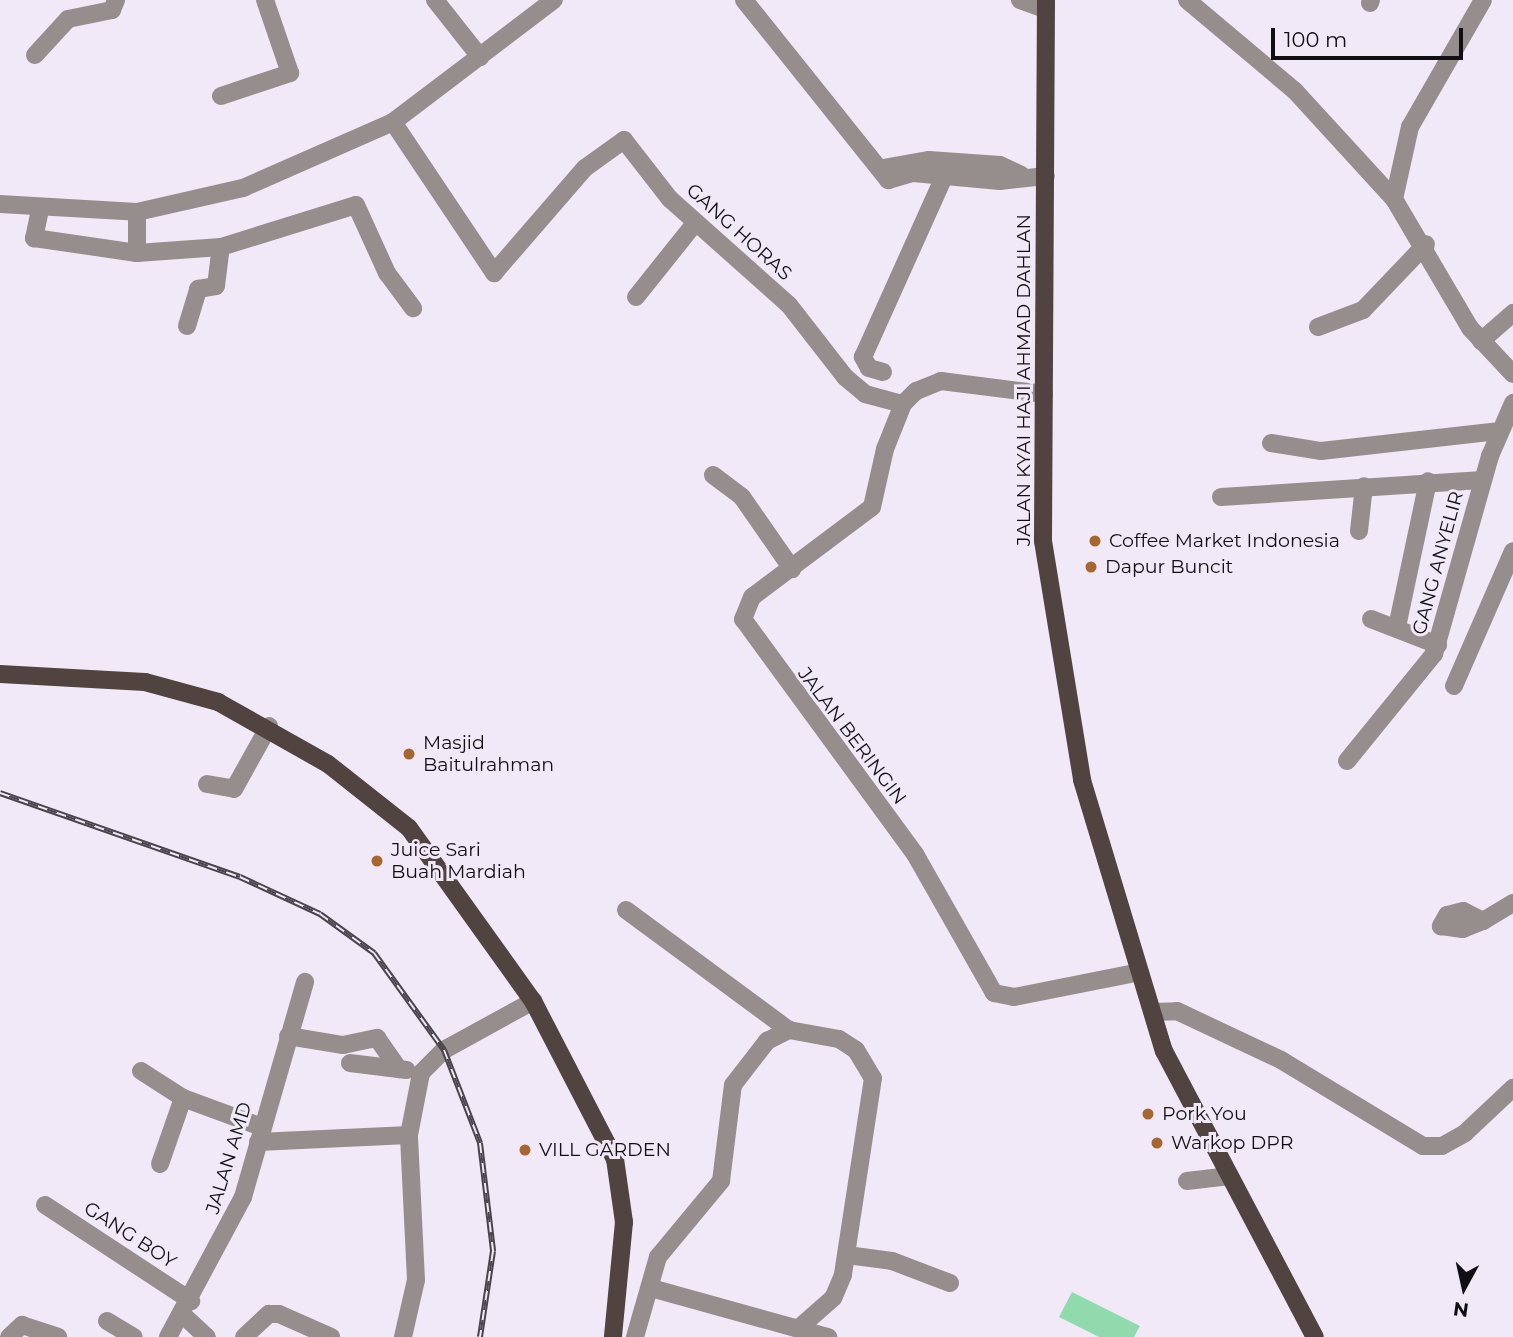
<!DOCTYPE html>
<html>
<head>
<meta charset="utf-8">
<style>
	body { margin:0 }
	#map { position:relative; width:1513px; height:1337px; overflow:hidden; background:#f2e9f8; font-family:Montserrat,sans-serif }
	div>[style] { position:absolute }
	.green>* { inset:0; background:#90daae }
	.minor>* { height:18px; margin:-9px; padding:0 9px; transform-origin:9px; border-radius:9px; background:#968e8d }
	.major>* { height:18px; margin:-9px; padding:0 9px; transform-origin:9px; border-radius:9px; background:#504340 }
	.rail>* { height:6px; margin-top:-3px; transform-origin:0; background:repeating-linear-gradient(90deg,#f2e9f8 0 10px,#49444c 0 20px); box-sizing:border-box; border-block:2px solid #49444c }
	.dots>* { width:19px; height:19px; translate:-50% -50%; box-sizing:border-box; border:4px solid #f2e9f8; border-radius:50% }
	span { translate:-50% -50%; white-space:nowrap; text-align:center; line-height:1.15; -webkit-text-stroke:6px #f2e9f8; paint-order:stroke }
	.street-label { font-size:19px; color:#120f14 }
	.poi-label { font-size:19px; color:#120f14 }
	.left { translate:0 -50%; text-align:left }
	.north { position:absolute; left:1429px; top:1253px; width:70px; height:70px; -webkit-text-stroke:5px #f2e9f8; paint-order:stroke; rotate:188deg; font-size:19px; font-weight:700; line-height:28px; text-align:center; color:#120f14 }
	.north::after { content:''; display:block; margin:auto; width:24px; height:32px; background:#120f14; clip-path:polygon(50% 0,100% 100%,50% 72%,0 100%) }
	.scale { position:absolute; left:1271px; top:28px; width:192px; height:32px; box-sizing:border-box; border:4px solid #120f14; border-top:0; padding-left:9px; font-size:21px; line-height:24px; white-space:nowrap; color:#120f14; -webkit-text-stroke:5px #f2e9f8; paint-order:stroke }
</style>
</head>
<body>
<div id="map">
	<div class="green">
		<i style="clip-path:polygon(1072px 1292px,1140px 1326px,1134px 1337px,1099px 1337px,1059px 1317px)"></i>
	</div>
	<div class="minor">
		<i style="left:435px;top:0;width:73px;rotate:51.7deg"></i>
		<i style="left:744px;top:0;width:231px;rotate:51.3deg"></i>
		<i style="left:888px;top:180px;width:26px;rotate:-16deg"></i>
		<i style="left:913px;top:173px;width:87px;rotate:5.3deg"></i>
		<i style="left:1000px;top:181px;width:46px;rotate:-6.2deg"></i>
		<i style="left:1020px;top:0;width:27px;rotate:20deg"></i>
		<i style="left:1187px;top:0;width:141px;rotate:40.1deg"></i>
		<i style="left:1295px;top:91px;width:147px;rotate:47.5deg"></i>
		<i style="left:1394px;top:199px;width:150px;rotate:59.5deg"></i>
		<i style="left:1470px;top:328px;width:63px;rotate:46.9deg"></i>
		<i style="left:1370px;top:3px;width:3px;rotate:-72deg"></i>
		<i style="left:35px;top:55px;width:49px;rotate:-47.5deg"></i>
		<i style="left:68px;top:19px;width:45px;rotate:-11.6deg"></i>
		<i style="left:112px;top:10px;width:11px;rotate:-68deg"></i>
		<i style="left:221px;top:96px;width:73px;rotate:-18.4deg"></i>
		<i style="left:290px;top:73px;width:77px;rotate:-108.9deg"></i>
		<i style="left:393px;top:122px;width:182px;rotate:56.2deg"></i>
		<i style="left:494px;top:273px;width:139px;rotate:-49.1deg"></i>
		<i style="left:585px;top:168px;width:48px;rotate:-35.7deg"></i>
		<i style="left:624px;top:140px;width:75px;rotate:52.1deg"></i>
		<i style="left:670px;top:199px;width:159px;rotate:41.7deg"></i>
		<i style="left:789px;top:305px;width:91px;rotate:52.1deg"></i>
		<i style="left:845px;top:377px;width:26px;rotate:40deg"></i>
		<i style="left:865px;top:394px;width:39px;rotate:15deg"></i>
		<i style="left:883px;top:168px;width:47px;rotate:-9.9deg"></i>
		<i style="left:929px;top:160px;width:71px;rotate:4deg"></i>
		<i style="left:1000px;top:165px;width:23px;rotate:25deg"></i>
		<i style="left:1394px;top:199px;width:74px;rotate:-77.5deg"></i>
		<i style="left:1410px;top:127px;width:146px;rotate:-60.1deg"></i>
		<i style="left:0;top:204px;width:137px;rotate:3.3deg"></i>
		<i style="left:137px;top:212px;width:109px;rotate:-12.8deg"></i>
		<i style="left:243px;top:188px;width:164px;rotate:-23.7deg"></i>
		<i style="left:393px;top:122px;width:202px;rotate:-37.2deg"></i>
		<i style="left:40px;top:210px;width:29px;rotate:102deg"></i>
		<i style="left:34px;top:238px;width:104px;rotate:8.3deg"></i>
		<i style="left:137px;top:253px;width:84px;rotate:-4.1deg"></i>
		<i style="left:221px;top:247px;width:141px;rotate:-17.3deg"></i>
		<i style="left:356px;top:205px;width:75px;rotate:65.5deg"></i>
		<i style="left:387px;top:273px;width:44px;rotate:53.4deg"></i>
		<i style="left:137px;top:253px;width:41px;rotate:-90deg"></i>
		<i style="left:636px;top:297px;width:95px;rotate:-51.4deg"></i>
		<i style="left:187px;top:326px;width:39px;rotate:-73deg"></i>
		<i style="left:198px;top:289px;width:18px;rotate:-9deg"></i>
		<i style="left:216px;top:286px;width:39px;rotate:-83deg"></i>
		<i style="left:1318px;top:327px;width:48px;rotate:-20.7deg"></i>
		<i style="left:1363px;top:310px;width:91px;rotate:-46.3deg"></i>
		<i style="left:1481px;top:341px;width:43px;rotate:-41.2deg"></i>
		<i style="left:883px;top:372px;width:15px;rotate:-164deg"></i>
		<i style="left:869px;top:368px;width:13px;rotate:-119deg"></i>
		<i style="left:863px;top:357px;width:213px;rotate:-65.8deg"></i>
		<i style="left:1044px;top:394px;width:104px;rotate:-172.8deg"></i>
		<i style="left:941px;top:381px;width:27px;rotate:158deg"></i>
		<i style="left:916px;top:391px;width:18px;rotate:135deg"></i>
		<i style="left:903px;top:404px;width:48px;rotate:111.8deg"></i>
		<i style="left:885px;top:449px;width:59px;rotate:102.6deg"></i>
		<i style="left:872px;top:507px;width:150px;rotate:143.1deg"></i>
		<i style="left:752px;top:597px;width:24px;rotate:112deg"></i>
		<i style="left:743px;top:619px;width:291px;rotate:53.8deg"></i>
		<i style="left:915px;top:854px;width:160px;rotate:60.4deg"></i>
		<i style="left:994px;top:993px;width:20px;rotate:11deg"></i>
		<i style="left:1014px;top:997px;width:128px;rotate:-11.2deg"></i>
		<i style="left:1271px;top:443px;width:51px;rotate:9.1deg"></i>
		<i style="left:1321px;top:451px;width:178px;rotate:-6.4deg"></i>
		<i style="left:713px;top:475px;width:36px;rotate:37deg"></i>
		<i style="left:742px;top:497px;width:88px;rotate:55.2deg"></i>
		<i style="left:1221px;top:497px;width:262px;rotate:-3.7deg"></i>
		<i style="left:1359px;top:531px;width:45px;rotate:-83.7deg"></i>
		<i style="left:1371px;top:619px;width:72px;rotate:21.2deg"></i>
		<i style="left:1397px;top:627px;width:149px;rotate:-78deg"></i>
		<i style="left:1454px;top:686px;width:147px;rotate:-66.4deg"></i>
		<i style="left:1347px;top:761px;width:138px;rotate:-50.9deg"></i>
		<i style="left:1434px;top:654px;width:206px;rotate:-74.2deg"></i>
		<i style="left:1490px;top:456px;width:58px;rotate:-66.5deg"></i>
		<i style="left:207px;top:784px;width:27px;rotate:10deg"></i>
		<i style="left:234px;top:789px;width:72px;rotate:-60.9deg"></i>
		<i style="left:626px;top:910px;width:202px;rotate:36.4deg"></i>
		<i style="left:1483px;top:921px;width:22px;rotate:-153deg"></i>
		<i style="left:1463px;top:911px;width:16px;rotate:166deg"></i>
		<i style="left:1447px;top:915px;width:13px;rotate:119deg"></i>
		<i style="left:1441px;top:926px;width:22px;rotate:8deg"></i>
		<i style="left:1463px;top:929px;width:22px;rotate:-22deg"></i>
		<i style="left:1483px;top:921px;width:35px;rotate:-31deg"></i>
		<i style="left:1153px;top:1012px;width:24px;rotate:-2deg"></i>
		<i style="left:1177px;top:1011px;width:115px;rotate:25.2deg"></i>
		<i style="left:1281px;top:1060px;width:166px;rotate:31.2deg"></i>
		<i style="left:1423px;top:1146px;width:19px"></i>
		<i style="left:1442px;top:1146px;width:26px;rotate:-29deg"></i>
		<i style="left:1465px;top:1133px;width:66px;rotate:-43.2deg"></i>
		<i style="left:288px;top:1036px;width:56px;rotate:9.3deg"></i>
		<i style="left:343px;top:1045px;width:35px;rotate:-12deg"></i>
		<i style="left:377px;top:1038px;width:38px;rotate:55deg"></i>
		<i style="left:350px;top:1063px;width:57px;rotate:7deg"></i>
		<i style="left:141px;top:1071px;width:50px;rotate:32.7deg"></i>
		<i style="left:258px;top:1142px;width:151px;rotate:-2.7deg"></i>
		<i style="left:160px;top:1164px;width:70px;rotate:-70.8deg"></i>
		<i style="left:183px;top:1098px;width:84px;rotate:20.2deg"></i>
		<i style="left:1187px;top:1181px;width:43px;rotate:-6.6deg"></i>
		<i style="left:45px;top:1205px;width:175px;rotate:33.3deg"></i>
		<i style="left:847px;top:1255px;width:45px;rotate:7.6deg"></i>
		<i style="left:892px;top:1261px;width:62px;rotate:20.8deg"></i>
		<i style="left:651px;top:1288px;width:184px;rotate:15.5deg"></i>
		<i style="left:182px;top:1314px;width:34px;rotate:43deg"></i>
		<i style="left:107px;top:1321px;width:31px;rotate:31deg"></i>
		<i style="left:9px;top:1337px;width:18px;rotate:-43deg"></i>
		<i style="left:22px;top:1325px;width:38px;rotate:18deg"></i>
		<i style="left:168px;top:1337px;width:159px;rotate:-61.8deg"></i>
		<i style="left:243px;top:1197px;width:224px;rotate:-73.9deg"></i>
		<i style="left:244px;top:1337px;width:34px;rotate:-43deg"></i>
		<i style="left:269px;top:1314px;width:10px"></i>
		<i style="left:279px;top:1314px;width:57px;rotate:23.9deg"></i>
		<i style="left:403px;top:1337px;width:58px;rotate:-77.2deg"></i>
		<i style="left:416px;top:1280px;width:145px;rotate:-92.8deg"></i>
		<i style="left:409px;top:1135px;width:63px;rotate:-79deg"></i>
		<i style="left:421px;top:1073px;width:33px;rotate:-45deg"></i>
		<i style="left:444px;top:1050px;width:102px;rotate:-28.8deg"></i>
		<i style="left:635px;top:1337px;width:83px;rotate:-74deg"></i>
		<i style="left:658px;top:1257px;width:99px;rotate:-50.3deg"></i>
		<i style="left:721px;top:1181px;width:97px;rotate:-82.9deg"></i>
		<i style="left:733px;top:1085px;width:56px;rotate:-52.3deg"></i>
		<i style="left:767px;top:1041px;width:25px;rotate:-27deg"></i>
		<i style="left:789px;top:1030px;width:51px;rotate:10.2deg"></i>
		<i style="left:839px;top:1039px;width:20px;rotate:33deg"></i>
		<i style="left:856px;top:1050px;width:33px;rotate:59deg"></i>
		<i style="left:873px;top:1078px;width:199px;rotate:98.7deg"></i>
		<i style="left:843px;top:1275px;width:25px;rotate:113deg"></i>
		<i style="left:833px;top:1298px;width:45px;rotate:138.6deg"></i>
	</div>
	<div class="major">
		<i style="left:1046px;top:0;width:541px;rotate:90.32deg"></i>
		<i style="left:1043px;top:541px;width:242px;rotate:80.7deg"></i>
		<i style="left:1082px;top:780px;width:283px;rotate:73.2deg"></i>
		<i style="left:1164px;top:1051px;width:323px;rotate:62.2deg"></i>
		<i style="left:0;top:674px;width:145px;rotate:3.2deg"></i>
		<i style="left:145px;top:682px;width:76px;rotate:15.3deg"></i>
		<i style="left:218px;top:702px;width:126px;rotate:29.4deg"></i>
		<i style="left:328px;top:764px;width:103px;rotate:38.3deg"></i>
		<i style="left:409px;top:828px;width:213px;rotate:54.4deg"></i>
		<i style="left:533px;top:1001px;width:178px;rotate:62.6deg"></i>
		<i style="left:615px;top:1159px;width:64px;rotate:81.9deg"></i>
		<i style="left:624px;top:1222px;width:116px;rotate:95.5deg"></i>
	</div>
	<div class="rail">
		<i style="left:0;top:793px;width:254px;rotate:19.3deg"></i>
		<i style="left:240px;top:877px;width:88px;rotate:24.8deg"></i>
		<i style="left:320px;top:914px;width:67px;rotate:35.8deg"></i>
		<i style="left:374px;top:953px;width:120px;rotate:54.2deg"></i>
		<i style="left:444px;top:1050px;width:100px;rotate:68.8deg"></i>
		<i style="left:480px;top:1143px;width:109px;rotate:83.1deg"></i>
		<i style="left:493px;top:1251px;width:87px;rotate:98.6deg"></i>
	</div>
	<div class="dots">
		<i style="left:1095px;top:541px;background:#a76631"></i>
		<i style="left:1091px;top:567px;background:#a76631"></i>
		<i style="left:409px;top:754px;background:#a76631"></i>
		<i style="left:377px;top:861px;background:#a76631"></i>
		<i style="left:1148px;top:1114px;background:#a76631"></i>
		<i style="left:1157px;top:1143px;background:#a76631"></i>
		<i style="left:525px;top:1150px;background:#a76631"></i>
	</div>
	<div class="street-label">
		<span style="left:739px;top:232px;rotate:42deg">GANG HORAS</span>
		<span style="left:1024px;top:380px;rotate:-90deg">JALAN KYAI HAJI AHMAD DAHLAN</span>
		<span style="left:1438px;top:563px;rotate:-75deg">GANG ANYELIR</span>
		<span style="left:852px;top:736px;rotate:53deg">JALAN BERINGIN</span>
		<span style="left:229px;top:1158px;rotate:-73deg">JALAN AMD</span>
		<span style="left:130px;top:1235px;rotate:33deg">GANG BOY</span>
	</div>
	<div class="poi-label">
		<span class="left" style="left:1109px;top:541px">Coffee Market Indonesia</span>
		<span class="left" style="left:1105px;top:567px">Dapur Buncit</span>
		<span class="left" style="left:423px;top:754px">Masjid<br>Baitulrahman</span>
		<span class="left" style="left:391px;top:861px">Juice Sari<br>Buah Mardiah</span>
		<span class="left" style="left:1162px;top:1114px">Pork You</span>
		<span class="left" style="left:1171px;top:1143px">Warkop DPR</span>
		<span class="left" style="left:539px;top:1150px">VILL GARDEN</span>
	</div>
	<div class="north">N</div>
	<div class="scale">100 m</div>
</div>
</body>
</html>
